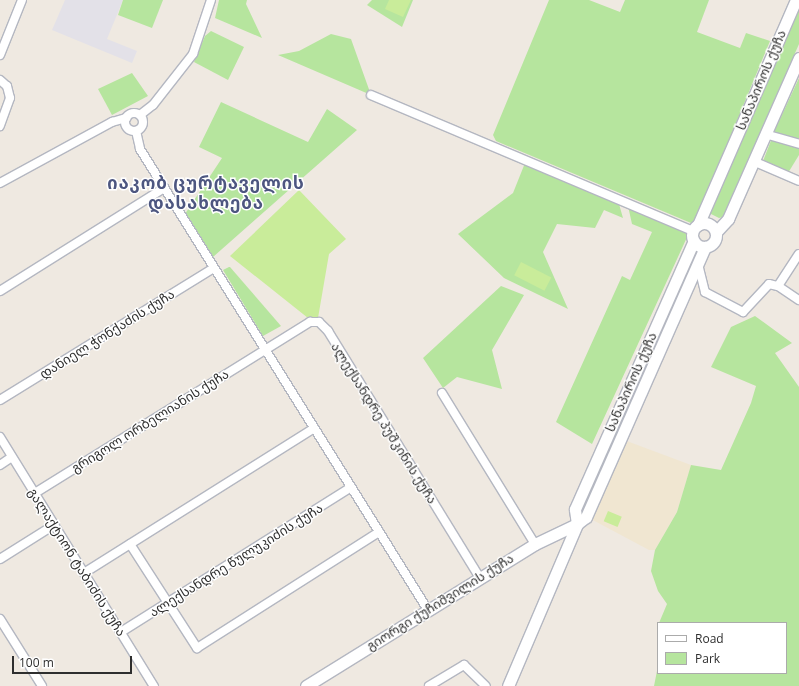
<!DOCTYPE html>
<html>
<head>
<meta charset="utf-8">
<style>
	body { margin:0 }
	#map { position:relative; width:799px; height:686px; overflow:hidden; background:#efe9e1; font-family:"Open Sans","Noto Sans Georgian",sans-serif }
	div>[style] { position:absolute }
	.industrial>* { inset:0; background:#e3e1e8 }
	.education>* { inset:0; background:#f0e6d1 }
	.green>* { inset:0; background:#b6e59e }
	.pitch>* { inset:0; background:#c9ec9a; transform-origin:0 0 }
	.roads { filter:drop-shadow(1px 0 #b4b7c1) drop-shadow(-1px 0 #b4b7c1) drop-shadow(0 1px #b4b7c1) drop-shadow(0 -1px #b4b7c1) }
	.street>* { height:8px; margin:-4px; padding:0 4px; transform-origin:4px; border-radius:4px; background:#fff }
	.street>.ring { margin:-4px; padding:0; box-sizing:content-box; background:none; border:8px solid #fff; border-radius:50% }
	.secondary>* { height:11px; margin:-5.5px; padding:0 5.5px; transform-origin:5.5px; border-radius:5.5px; background:#fff }
	.secondary>.ring { margin:-5.5px; padding:0; box-sizing:content-box; background:none; border:11px solid #fff; border-radius:50% }
	span { translate:-50% -50%; white-space:nowrap; text-align:center; line-height:1.15; -webkit-text-stroke:3px #fff; paint-order:stroke }
	.street-label { font-size:13px; color:#2e2e2e }
	.district-label { font-size:17px; color:#4d5680; font-weight:700; letter-spacing:1px }
	.legend { position:absolute; left:657px; top:622px; width:130px; height:52px; box-sizing:border-box; background:#fff; border:1px solid #ababab; margin:0; padding:5px 7px; list-style:none; font-size:12px; color:#2e2e2e }
	.legend li { display:flex; align-items:center; gap:8px; height:20px }
	.legend b { width:20px; border:1px solid #ababab }
	.scale { position:absolute; left:12px; top:656px; width:120px; height:18px; box-sizing:border-box; border:2px solid #2e2e2e; border-top:0; padding-left:5px; font-size:12px; line-height:14px; white-space:nowrap; color:#2e2e2e; -webkit-text-stroke:3px #fff; paint-order:stroke }
</style>
</head>
<body>
<div id="map">
	<div class="industrial">
		<i style="clip-path:polygon(65px 0,123px 0,107px 39px,137px 51px,132px 63px,52px 30px)"></i>
	</div>
	<div class="education">
		<i style="clip-path:polygon(624px 440px,691px 465px,677px 512px,655px 550px,649px 550px,589px 518px)"></i>
	</div>
	<div class="green">
		<i style="clip-path:polygon(123px 0,163px 0,152px 28px,118px 15px)"></i>
		<i style="clip-path:polygon(219px 0,247px 0,246px 4px,262px 38px,215px 18px)"></i>
		<i style="clip-path:polygon(372px 0,413px 0,402px 27px,367px 5px)"></i>
		<i style="clip-path:polygon(549px 0,589px 0,620px 12px,625px 0,709px 0,697px 32px,740px 48px,746px 33px,770px 41px,695px 222px,691px 223px,496px 141px,493px 135px)"></i>
		<i style="clip-path:polygon(799px 9px,799px 44px,723px 217px,719px 218px,711px 214px,711px 211px)"></i>
		<i style="clip-path:polygon(211px 31px,244px 47px,228px 80px,194px 62px,205px 36px)"></i>
		<i style="clip-path:polygon(331px 34px,351px 39px,371px 95px,278px 55px,299px 51px)"></i>
		<i style="clip-path:polygon(132px 73px,148px 96px,112px 115px,98px 89px)"></i>
		<i style="clip-path:polygon(799px 78px,799px 140px,774px 132px)"></i>
		<i style="clip-path:polygon(221px 102px,308px 142px,327px 109px,357px 130px,213px 257px,185px 214px,222px 158px,199px 147px)"></i>
		<i style="clip-path:polygon(772px 138px,799px 148px,799px 155px,788px 173px,763px 161px)"></i>
		<i style="clip-path:polygon(525px 163px,619px 204px,623px 218px,604px 210px,595px 228px,557px 224px,543px 252px,568px 309px,504px 278px,458px 234px,513px 193px)"></i>
		<i style="clip-path:polygon(628px 206px,689px 233px,592px 444px,556px 422px,622px 276px,630px 280px,652px 232px,632px 224px)"></i>
		<i style="clip-path:polygon(229px 267px,230px 267px,281px 326px,263px 336px,223px 270px)"></i>
		<i style="clip-path:polygon(501px 286px,524px 295px,492px 350px,502px 389px,457px 377px,443px 388px,423px 358px)"></i>
		<i style="clip-path:polygon(755px 316px,792px 343px,775px 353px,799px 387px,799px 686px,654px 686px,658px 666px,658px 673px,786px 673px,786px 623px,659px 623px,667px 604px,658px 591px,651px 571px,655px 550px,677px 512px,691px 465px,721px 470px,751px 403px,756px 386px,711px 367px,731px 327px)"></i>
	</div>
	<div class="pitch">
		<i style="clip-path:polygon(389px 0,411px 0,403px 17px,385px 9px)"></i>
		<i style="clip-path:polygon(299px 190px,346px 239px,329px 254px,318px 318px,308px 318px,230px 256px)"></i>
		<i style="left:521px;top:262px;width:34px;height:15px;rotate:27deg"></i>
		<i style="left:608px;top:511px;width:15px;height:11px;rotate:23deg"></i>
	</div>
	<div class="roads">
		<div class="street">
			<i style="left:0;top:55px;width:59px;rotate:-68.2deg"></i>
			<i style="left:0;top:80px;width:9px;rotate:41deg"></i>
			<i style="left:7px;top:86px;width:12px;rotate:76deg"></i>
			<i style="left:10px;top:98px;width:30px;rotate:110deg"></i>
			<i style="left:371px;top:95px;width:350px;rotate:22.9deg"></i>
			<i class="ring" style="left:125px;top:113px;width:10px;height:10px"></i>
			<i style="left:140px;top:115px;width:16px;rotate:-38deg"></i>
			<i style="left:153px;top:105px;width:65px;rotate:-51.9deg"></i>
			<i style="left:193px;top:54px;width:57px;rotate:-71.6deg"></i>
			<i style="left:136px;top:131px;width:18px;rotate:77deg"></i>
			<i style="left:140px;top:149px;width:544px;rotate:58.01deg"></i>
			<i style="left:765px;top:134px;width:35px;rotate:16deg"></i>
			<i style="left:753px;top:161px;width:50px;rotate:23.5deg"></i>
			<i style="left:0;top:183px;width:128px;rotate:-28.6deg"></i>
			<i style="left:112px;top:122px;width:15px;rotate:-16deg"></i>
			<i style="left:698px;top:264px;width:29px;rotate:76deg"></i>
			<i style="left:705px;top:292px;width:43px;rotate:27.8deg"></i>
			<i style="left:743px;top:312px;width:38px;rotate:-47deg"></i>
			<i style="left:769px;top:284px;width:9px;rotate:13deg"></i>
			<i style="left:778px;top:286px;width:25px;rotate:34deg"></i>
			<i style="left:778px;top:286px;width:38px;rotate:-57deg"></i>
			<i style="left:0;top:291px;width:194px;rotate:-32.1deg"></i>
			<i style="left:442px;top:393px;width:177px;rotate:58.4deg"></i>
			<i style="left:0;top:400px;width:251px;rotate:-31.7deg"></i>
			<i style="left:0;top:437px;width:293px;rotate:58.3deg"></i>
			<i style="left:0;top:465px;width:14px;rotate:-34deg"></i>
			<i style="left:35px;top:493px;width:324px;rotate:-31.9deg"></i>
			<i style="left:310px;top:322px;width:9px"></i>
			<i style="left:319px;top:322px;width:13px;rotate:45deg"></i>
			<i style="left:328px;top:331px;width:290px;rotate:58.4deg"></i>
			<i style="left:130px;top:544px;width:124px;rotate:57.2deg"></i>
			<i style="left:197px;top:648px;width:216px;rotate:-32.5deg"></i>
			<i style="left:0;top:559px;width:64px;rotate:-32.2deg"></i>
			<i style="left:84px;top:573px;width:272px;rotate:-32.2deg"></i>
			<i style="left:0;top:619px;width:79px;rotate:57.9deg"></i>
			<i style="left:121px;top:632px;width:272px;rotate:-32.2deg"></i>
			<i style="left:429px;top:686px;width:41px;rotate:-31deg"></i>
			<i style="left:464px;top:665px;width:30px;rotate:44deg"></i>
		</div>
		<div class="secondary">
			<i class="ring" style="left:692px;top:223px;width:13px;height:13px"></i>
			<i style="left:698px;top:225px;width:245px;rotate:-66.5deg"></i>
			<i style="left:716px;top:232px;width:18px;rotate:-47deg"></i>
			<i style="left:728px;top:219px;width:176px;rotate:-66.2deg"></i>
			<i style="left:577px;top:524px;width:15px;rotate:-98deg"></i>
			<i style="left:575px;top:509px;width:293px;rotate:-66.1deg"></i>
			<i style="left:306px;top:686px;width:269px;rotate:-31.8deg"></i>
			<i style="left:535px;top:544px;width:47px;rotate:-25.5deg"></i>
			<i style="left:508px;top:686px;width:176px;rotate:-66.9deg"></i>
			<i style="left:577px;top:524px;width:11px;rotate:-38deg"></i>
			<i style="left:586px;top:517px;width:295px;rotate:-66.2deg"></i>
		</div>
	</div>
	<div class="street-label">
		<span style="left:761px;top:80px;rotate:-67deg">სანაპიროს ქუჩა</span>
		<span style="left:107px;top:334px;rotate:-32deg">დანიელ ჭონქაძის ქუჩა</span>
		<span style="left:631px;top:382px;rotate:-66deg">სანაპიროს ქუჩა</span>
		<span style="left:150px;top:421px;rotate:-32deg">გრიგოლ ორბელიანის ქუჩა</span>
		<span style="left:384px;top:423px;rotate:58deg">ალექსანდრე პუშკინის ქუჩა</span>
		<span style="left:236px;top:560px;rotate:-32deg">ალექსანდრე წულუკიძის ქუჩა</span>
		<span style="left:77px;top:562px;rotate:58deg">გალაქტიონ ტაბიძის ქუჩა</span>
		<span style="left:440px;top:602px;rotate:-32deg">გიორგი ქუჩიშვილის ქუჩა</span>
	</div>
	<div class="district-label">
		<span style="left:206px;top:193px">იაკობ ცურტაველის<br>დასახლება</span>
	</div>
	<ul class="legend">
	<li><b style="height:5px;background:#fff"></b>Road</li>
	<li><b style="height:11px;background:#b6e59e"></b>Park</li>
	</ul>
	<div class="scale">100 m</div>
</div>
</body>
</html>
